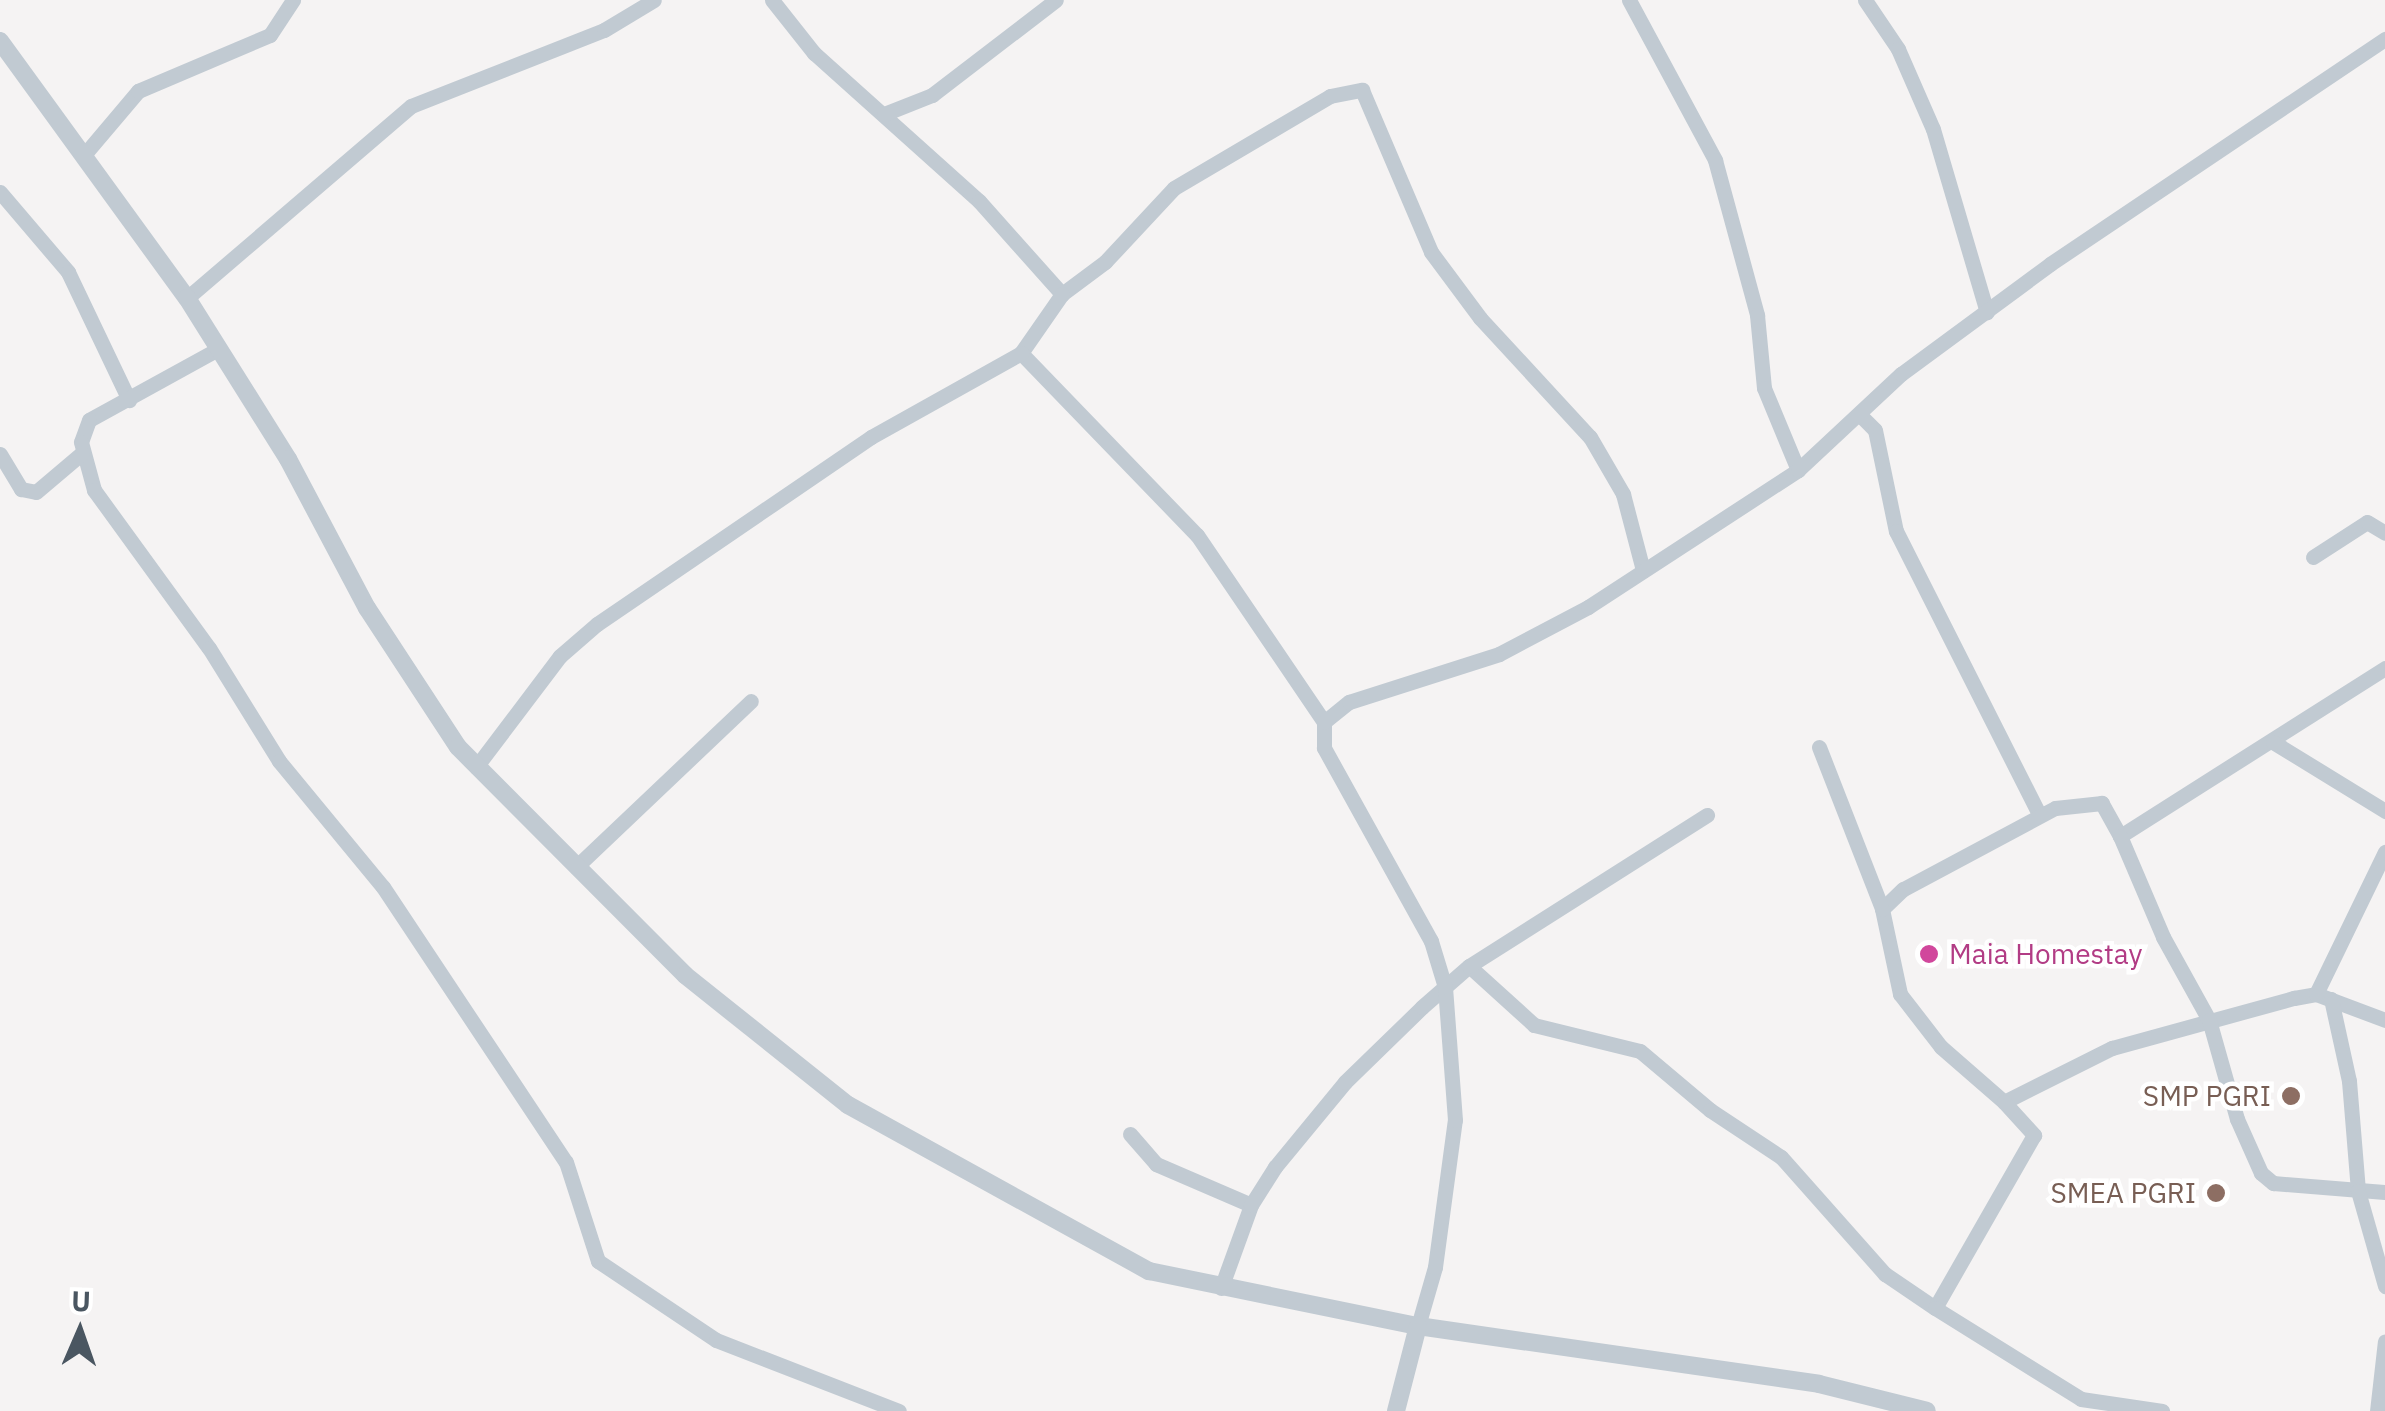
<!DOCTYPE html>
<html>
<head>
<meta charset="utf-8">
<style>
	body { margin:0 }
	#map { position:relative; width:2385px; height:1411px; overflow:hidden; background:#f5f3f3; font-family:"IBM Plex Sans",sans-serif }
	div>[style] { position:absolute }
	.minor>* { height:15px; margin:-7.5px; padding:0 7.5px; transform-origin:7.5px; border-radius:7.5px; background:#c1cad2 }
	.tertiary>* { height:18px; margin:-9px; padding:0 9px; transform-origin:9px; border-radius:9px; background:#c1cad2 }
	.dots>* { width:28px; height:28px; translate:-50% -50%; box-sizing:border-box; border:5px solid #fff; border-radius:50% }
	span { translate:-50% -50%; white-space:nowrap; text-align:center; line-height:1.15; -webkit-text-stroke:9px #fff; paint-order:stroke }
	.hotel-label { font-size:28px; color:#b23c85 }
	.left { translate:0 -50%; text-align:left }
	.education-label { font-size:28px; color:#785e54 }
	.right { translate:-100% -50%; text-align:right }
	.north { position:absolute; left:30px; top:1281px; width:100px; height:100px; -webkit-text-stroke:8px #fff; paint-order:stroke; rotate:2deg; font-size:28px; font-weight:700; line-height:40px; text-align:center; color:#4a5661 }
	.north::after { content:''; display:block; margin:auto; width:35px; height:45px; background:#4a5661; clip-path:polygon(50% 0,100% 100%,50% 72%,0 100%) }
</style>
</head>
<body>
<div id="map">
	<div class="minor">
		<i style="left:772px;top:0;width:68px;rotate:51.6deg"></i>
		<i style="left:814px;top:53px;width:222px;rotate:41.9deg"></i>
		<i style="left:979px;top:201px;width:125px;rotate:48.3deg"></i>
		<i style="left:1062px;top:294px;width:54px;rotate:-36.7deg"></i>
		<i style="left:1105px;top:262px;width:101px;rotate:-47deg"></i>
		<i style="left:1174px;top:188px;width:181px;rotate:-30.5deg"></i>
		<i style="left:1330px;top:96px;width:33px;rotate:-11deg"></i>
		<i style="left:1362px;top:90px;width:176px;rotate:66.9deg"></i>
		<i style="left:1431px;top:252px;width:82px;rotate:53.4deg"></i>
		<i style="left:1480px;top:318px;width:162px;rotate:47.3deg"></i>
		<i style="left:1590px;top:437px;width:66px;rotate:59.9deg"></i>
		<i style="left:1623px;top:494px;width:79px;rotate:75.3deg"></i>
		<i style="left:1629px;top:0;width:182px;rotate:61.7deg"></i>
		<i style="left:1715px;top:160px;width:161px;rotate:74.8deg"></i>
		<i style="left:1757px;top:315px;width:73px;rotate:84.5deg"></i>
		<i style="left:1764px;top:388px;width:89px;rotate:67.5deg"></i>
		<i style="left:1865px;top:0;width:59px;rotate:56deg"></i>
		<i style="left:1898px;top:49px;width:87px;rotate:66.4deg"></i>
		<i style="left:1933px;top:129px;width:191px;rotate:73.6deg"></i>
		<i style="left:884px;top:114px;width:52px;rotate:-21.6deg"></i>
		<i style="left:932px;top:95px;width:156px;rotate:-37.5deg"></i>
		<i style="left:84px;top:155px;width:84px;rotate:-49.8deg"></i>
		<i style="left:138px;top:91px;width:143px;rotate:-23deg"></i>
		<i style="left:270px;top:35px;width:42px;rotate:-56.7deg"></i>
		<i style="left:0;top:192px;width:105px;rotate:49.6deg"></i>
		<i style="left:68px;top:272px;width:142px;rotate:64.5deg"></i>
		<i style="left:1062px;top:294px;width:72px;rotate:124.8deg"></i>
		<i style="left:1021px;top:353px;width:253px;rotate:46deg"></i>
		<i style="left:1197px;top:535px;width:226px;rotate:55.8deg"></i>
		<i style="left:187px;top:298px;width:295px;rotate:-40.6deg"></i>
		<i style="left:411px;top:106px;width:207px;rotate:-21.5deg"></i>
		<i style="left:604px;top:30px;width:58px;rotate:-31deg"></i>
		<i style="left:218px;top:349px;width:147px;rotate:151.2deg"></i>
		<i style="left:89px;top:420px;width:23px;rotate:110deg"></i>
		<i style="left:81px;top:442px;width:50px;rotate:74.8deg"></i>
		<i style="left:94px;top:490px;width:195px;rotate:54deg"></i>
		<i style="left:209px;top:648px;width:133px;rotate:58.2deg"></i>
		<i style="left:279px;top:761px;width:163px;rotate:50.5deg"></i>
		<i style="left:383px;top:887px;width:330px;rotate:56.4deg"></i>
		<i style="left:566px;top:1162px;width:104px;rotate:72.1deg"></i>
		<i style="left:598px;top:1261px;width:142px;rotate:33.8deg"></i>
		<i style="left:716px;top:1340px;width:196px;rotate:21.2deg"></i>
		<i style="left:1860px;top:415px;width:21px;rotate:45deg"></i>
		<i style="left:1875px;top:430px;width:103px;rotate:78.3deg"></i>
		<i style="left:1896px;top:531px;width:317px;rotate:63.2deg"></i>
		<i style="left:0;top:454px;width:41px;rotate:59deg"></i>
		<i style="left:21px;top:489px;width:15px;rotate:11deg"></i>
		<i style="left:36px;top:492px;width:60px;rotate:-40.3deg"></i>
		<i style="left:2313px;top:557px;width:64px;rotate:-32.9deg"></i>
		<i style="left:2367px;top:522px;width:21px;rotate:31deg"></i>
		<i style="left:2385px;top:668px;width:314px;rotate:147.6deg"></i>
		<i style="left:2120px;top:836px;width:38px;rotate:-119deg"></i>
		<i style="left:2102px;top:803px;width:47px;rotate:173.9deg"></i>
		<i style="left:2055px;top:808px;width:172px;rotate:151.9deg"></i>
		<i style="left:1903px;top:889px;width:29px;rotate:136deg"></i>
		<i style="left:1882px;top:909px;width:87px;rotate:78deg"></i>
		<i style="left:1900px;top:994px;width:67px;rotate:52.3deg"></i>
		<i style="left:1941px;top:1047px;width:84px;rotate:41.1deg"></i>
		<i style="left:2004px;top:1102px;width:121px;rotate:-26.6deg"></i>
		<i style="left:2112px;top:1048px;width:189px;rotate:-15.4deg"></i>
		<i style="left:2294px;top:998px;width:22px;rotate:-10deg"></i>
		<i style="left:2316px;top:994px;width:74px;rotate:20.6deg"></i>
		<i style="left:2273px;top:742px;width:132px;rotate:31.6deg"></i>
		<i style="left:1819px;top:747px;width:174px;rotate:68.7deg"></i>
		<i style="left:476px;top:767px;width:139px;rotate:-52.9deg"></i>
		<i style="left:560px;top:656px;width:49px;rotate:-40.9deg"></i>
		<i style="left:597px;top:624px;width:332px;rotate:-34.3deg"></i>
		<i style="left:871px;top:437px;width:172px;rotate:-29.2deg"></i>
		<i style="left:2120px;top:836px;width:110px;rotate:66.9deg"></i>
		<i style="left:2163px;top:937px;width:95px;rotate:61deg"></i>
		<i style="left:2209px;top:1020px;width:103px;rotate:74.2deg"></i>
		<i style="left:2237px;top:1119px;width:59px;rotate:66deg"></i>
		<i style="left:2261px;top:1173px;width:16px;rotate:40deg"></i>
		<i style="left:2273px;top:1183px;width:112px;rotate:4.6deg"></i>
		<i style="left:576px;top:867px;width:241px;rotate:-43.5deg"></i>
		<i style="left:1469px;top:966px;width:88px;rotate:42.2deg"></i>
		<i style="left:1534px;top:1025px;width:109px;rotate:13.8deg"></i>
		<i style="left:1640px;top:1051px;width:92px;rotate:40.1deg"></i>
		<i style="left:1710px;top:1110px;width:85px;rotate:33.5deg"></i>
		<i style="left:1781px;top:1157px;width:157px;rotate:48.4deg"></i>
		<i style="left:1885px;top:1274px;width:60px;rotate:34.2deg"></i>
		<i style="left:2316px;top:994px;width:158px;rotate:-64.1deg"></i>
		<i style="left:2331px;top:999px;width:84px;rotate:77.6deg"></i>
		<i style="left:2349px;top:1081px;width:110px;rotate:85.3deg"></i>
		<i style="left:2358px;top:1191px;width:99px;rotate:74.1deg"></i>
		<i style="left:2004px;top:1102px;width:45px;rotate:47.7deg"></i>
		<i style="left:2034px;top:1135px;width:199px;rotate:119.8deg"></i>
		<i style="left:1935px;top:1308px;width:172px;rotate:31.9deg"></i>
		<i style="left:2081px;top:1399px;width:82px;rotate:8.4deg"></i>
		<i style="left:1130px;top:1134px;width:40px;rotate:49deg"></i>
		<i style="left:1156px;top:1164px;width:103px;rotate:23.3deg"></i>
		<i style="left:1221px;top:1288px;width:88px;rotate:-70.1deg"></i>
		<i style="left:1251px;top:1205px;width:45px;rotate:-57.7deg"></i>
		<i style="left:1275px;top:1167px;width:110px;rotate:-50.5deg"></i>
		<i style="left:1345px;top:1082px;width:107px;rotate:-44.2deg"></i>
		<i style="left:1422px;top:1007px;width:62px;rotate:-41.1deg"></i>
		<i style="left:1469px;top:966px;width:282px;rotate:-32.4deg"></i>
		<i style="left:1418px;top:1326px;width:61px;rotate:-73.9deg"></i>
		<i style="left:1435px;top:1267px;width:148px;rotate:-82.3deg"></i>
		<i style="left:1455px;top:1120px;width:133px;rotate:-94.3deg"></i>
		<i style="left:1445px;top:987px;width:48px;rotate:-106.9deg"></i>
		<i style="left:1431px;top:941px;width:221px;rotate:-119deg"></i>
		<i style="left:1324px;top:748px;width:26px;rotate:-90deg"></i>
		<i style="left:1324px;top:722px;width:32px;rotate:-39deg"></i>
		<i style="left:1349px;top:702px;width:157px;rotate:-17.7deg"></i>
		<i style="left:1499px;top:654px;width:101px;rotate:-27.8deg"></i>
		<i style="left:1588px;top:607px;width:251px;rotate:-33.1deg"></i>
		<i style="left:1798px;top:470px;width:141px;rotate:-43deg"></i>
		<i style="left:1901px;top:374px;width:185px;rotate:-36.4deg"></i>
		<i style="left:2050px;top:264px;width:404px;rotate:-33.9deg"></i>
		<i style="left:2377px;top:1411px;width:70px;rotate:-83.5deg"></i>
	</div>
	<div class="tertiary">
		<i style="left:0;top:41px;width:318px;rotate:54deg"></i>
		<i style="left:187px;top:298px;width:190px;rotate:57.9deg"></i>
		<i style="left:288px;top:459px;width:169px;rotate:62.1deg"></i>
		<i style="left:367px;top:608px;width:166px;rotate:56.8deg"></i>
		<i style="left:458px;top:747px;width:322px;rotate:45.1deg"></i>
		<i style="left:685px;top:975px;width:208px;rotate:38.6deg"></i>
		<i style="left:848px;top:1105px;width:344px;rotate:28.9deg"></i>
		<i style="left:1149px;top:1271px;width:275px;rotate:11.6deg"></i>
		<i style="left:1418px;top:1326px;width:405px;rotate:8.2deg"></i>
		<i style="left:1819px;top:1384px;width:111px;rotate:14deg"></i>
		<i style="left:1396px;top:1411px;width:88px;rotate:-75.5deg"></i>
	</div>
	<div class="dots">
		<i style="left:1929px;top:954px;background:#d1479c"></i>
		<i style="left:2291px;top:1096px;background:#8d6e63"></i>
		<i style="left:2216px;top:1193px;background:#8d6e63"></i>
	</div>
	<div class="hotel-label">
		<span class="left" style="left:1949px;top:954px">Maia Homestay</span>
	</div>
	<div class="education-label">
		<span class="right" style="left:2271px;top:1096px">SMP PGRI</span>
		<span class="right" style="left:2196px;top:1193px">SMEA PGRI</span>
	</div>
	<div class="north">U</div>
</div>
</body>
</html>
